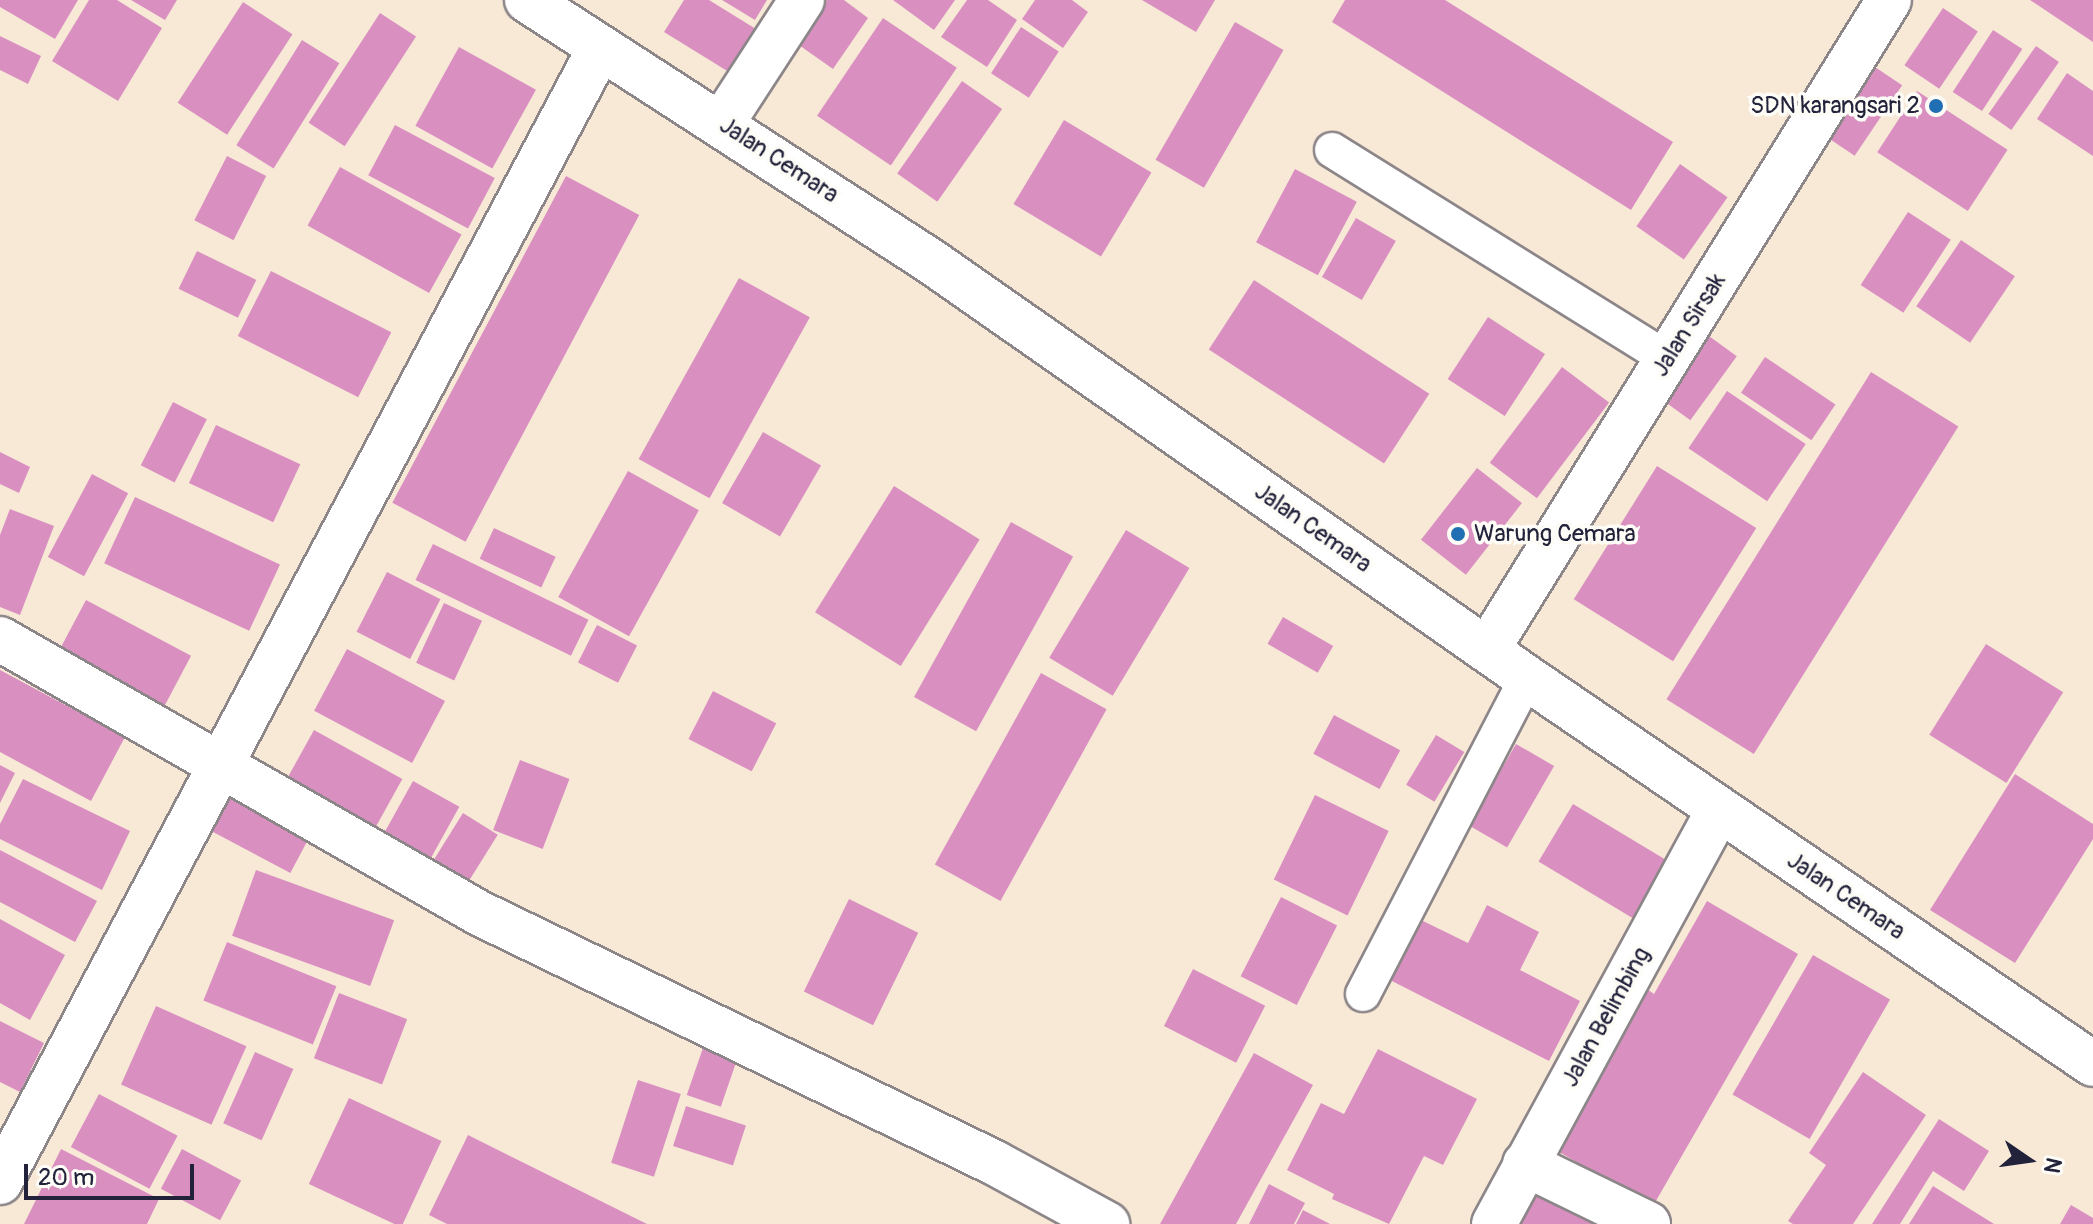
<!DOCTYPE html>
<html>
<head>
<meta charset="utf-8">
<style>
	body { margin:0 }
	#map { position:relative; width:2093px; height:1224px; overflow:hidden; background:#f8e9d7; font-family:Pangolin,sans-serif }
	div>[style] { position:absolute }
	.building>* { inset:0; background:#d990c1; transform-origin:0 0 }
	.roads { filter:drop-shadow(2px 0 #8d8689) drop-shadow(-2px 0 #8d8689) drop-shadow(0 2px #8d8689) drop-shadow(0 -2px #8d8689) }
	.lane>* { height:34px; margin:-17px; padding:0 17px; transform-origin:17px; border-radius:17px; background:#fff }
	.street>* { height:44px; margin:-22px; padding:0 22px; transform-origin:22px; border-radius:22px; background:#fff }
	.primary>* { height:44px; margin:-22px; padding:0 22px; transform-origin:22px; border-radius:22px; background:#fff }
	.dots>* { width:22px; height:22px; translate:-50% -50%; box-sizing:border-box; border:4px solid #fdfcf7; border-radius:50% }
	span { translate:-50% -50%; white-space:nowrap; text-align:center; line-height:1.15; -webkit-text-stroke:7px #fdfcf7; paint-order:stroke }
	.poi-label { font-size:24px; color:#22223b }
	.right { translate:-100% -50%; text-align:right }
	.left { translate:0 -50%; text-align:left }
	.street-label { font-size:24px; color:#22223b }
	.north { position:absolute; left:1989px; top:1120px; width:80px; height:80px; -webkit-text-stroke:6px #fdfcf7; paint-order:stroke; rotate:103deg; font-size:22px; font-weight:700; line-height:32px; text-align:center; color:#22223b }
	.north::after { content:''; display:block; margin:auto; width:28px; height:36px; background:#22223b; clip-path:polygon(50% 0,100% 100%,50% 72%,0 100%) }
	.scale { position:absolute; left:24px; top:1164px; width:170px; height:36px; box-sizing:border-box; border:4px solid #22223b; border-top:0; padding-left:10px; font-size:24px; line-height:28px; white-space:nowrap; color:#22223b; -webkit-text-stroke:6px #fdfcf7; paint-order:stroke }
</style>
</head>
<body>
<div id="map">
	<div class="building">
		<i style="clip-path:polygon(0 0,78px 0,55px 39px,0 7px)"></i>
		<i style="clip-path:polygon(89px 0,117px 0,162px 28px,118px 101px,52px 61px)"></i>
		<i style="clip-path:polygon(131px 0,177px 0,165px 20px)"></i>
		<i style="clip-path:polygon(684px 0,709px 0,764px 34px,737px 77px,664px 32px)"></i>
		<i style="clip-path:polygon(722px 0,767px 0,755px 20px)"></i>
		<i style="clip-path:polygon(827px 0,844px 0,868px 18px,833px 69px,796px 43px)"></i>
		<i style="clip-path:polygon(893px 0,955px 0,934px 30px)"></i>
		<i style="clip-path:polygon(967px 0,988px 0,1017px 20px,987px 67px,941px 37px)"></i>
		<i style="clip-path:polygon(1035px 0,1072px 0,1088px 12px,1063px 48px,1022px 19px)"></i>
		<i style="clip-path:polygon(1142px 0,1215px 0,1196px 32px)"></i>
		<i style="clip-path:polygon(1345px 0,1445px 0,1673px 142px,1631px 210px,1332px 22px)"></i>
		<i style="clip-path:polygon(2030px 0,2093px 0,2093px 42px)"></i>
		<i style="left:243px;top:2px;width:59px;height:120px;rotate:33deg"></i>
		<i style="left:1943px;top:8px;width:42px;height:69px;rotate:34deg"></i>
		<i style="left:380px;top:13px;width:43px;height:131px;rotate:33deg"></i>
		<i style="left:883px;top:18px;width:89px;height:118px;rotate:34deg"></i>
		<i style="left:1235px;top:22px;width:56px;height:159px;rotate:30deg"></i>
		<i style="left:1021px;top:27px;width:45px;height:55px;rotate:33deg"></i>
		<i style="left:1993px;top:30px;width:35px;height:74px;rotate:33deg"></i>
		<i style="clip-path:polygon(0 36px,41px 56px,28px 84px,0 70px)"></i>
		<i style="left:302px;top:40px;width:44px;height:124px;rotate:32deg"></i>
		<i style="left:2036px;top:46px;width:28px;height:83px;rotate:35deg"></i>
		<i style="left:459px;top:47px;width:88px;height:90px;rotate:29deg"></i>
		<i style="left:1869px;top:63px;width:40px;height:85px;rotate:34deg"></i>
		<i style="clip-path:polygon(2067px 73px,2093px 91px,2093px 156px,2037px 119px)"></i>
		<i style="left:962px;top:81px;width:49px;height:113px;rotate:35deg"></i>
		<i style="left:1917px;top:91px;width:108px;height:73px;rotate:33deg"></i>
		<i style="left:1064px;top:120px;width:102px;height:98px;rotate:31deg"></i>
		<i style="left:395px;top:125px;width:113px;height:57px;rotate:28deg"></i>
		<i style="left:227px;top:156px;width:44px;height:72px;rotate:27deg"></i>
		<i style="left:1680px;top:164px;width:58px;height:76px;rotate:35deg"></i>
		<i style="left:340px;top:167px;width:139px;height:67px;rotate:29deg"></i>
		<i style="left:1295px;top:169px;width:70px;height:83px;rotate:28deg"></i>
		<i style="left:566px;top:176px;width:83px;height:370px;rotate:28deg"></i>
		<i style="left:1908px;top:212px;width:51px;height:87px;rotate:33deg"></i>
		<i style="left:1356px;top:218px;width:46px;height:68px;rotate:30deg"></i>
		<i style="left:1961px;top:240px;width:65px;height:80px;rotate:34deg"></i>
		<i style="left:197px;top:251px;width:66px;height:42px;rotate:26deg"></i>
		<i style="left:271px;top:271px;width:135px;height:73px;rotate:27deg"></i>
		<i style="left:739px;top:278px;width:81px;height:207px;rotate:29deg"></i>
		<i style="left:1254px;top:280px;width:209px;height:83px;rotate:33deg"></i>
		<i style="left:1488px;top:317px;width:68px;height:74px;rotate:33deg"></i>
		<i style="left:1702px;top:331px;width:43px;height:79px;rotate:36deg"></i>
		<i style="left:1765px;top:357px;width:85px;height:43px;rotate:34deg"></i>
		<i style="left:1562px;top:367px;width:59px;height:120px;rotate:37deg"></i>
		<i style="left:1871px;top:372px;width:103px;height:386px;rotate:32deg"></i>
		<i style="left:1727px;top:391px;width:95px;height:69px;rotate:34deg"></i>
		<i style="left:173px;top:402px;width:38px;height:71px;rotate:27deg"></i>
		<i style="left:216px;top:425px;width:93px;height:64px;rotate:25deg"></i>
		<i style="left:763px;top:432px;width:67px;height:82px;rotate:30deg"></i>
		<i style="clip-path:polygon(0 452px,30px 467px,19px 493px,0 484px)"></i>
		<i style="left:1657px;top:466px;width:117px;height:157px;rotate:32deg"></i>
		<i style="left:1477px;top:468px;width:57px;height:91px;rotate:38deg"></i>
		<i style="left:628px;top:471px;width:81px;height:144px;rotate:29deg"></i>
		<i style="left:92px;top:474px;width:41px;height:94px;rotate:28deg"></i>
		<i style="left:894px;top:486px;width:101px;height:149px;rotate:32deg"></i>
		<i style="left:135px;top:497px;width:160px;height:73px;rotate:25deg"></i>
		<i style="clip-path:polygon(10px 509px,54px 526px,20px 615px,0 607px,0 535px)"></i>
		<i style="left:1011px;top:522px;width:71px;height:200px;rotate:29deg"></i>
		<i style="left:494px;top:528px;width:68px;height:34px;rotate:25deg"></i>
		<i style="left:1126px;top:530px;width:74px;height:149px;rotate:31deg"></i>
		<i style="left:433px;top:544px;width:173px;height:40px;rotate:26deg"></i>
		<i style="left:387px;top:572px;width:60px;height:67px;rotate:27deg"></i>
		<i style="left:86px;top:600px;width:119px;height:64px;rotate:28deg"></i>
		<i style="left:444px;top:603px;width:42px;height:66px;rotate:25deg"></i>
		<i style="left:1283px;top:617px;width:58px;height:31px;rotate:30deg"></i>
		<i style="left:597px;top:625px;width:45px;height:42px;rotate:27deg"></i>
		<i style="left:1986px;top:644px;width:91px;height:107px;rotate:32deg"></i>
		<i style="left:347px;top:649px;width:111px;height:70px;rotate:28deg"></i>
		<i style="clip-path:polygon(0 670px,125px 737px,91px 801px,0 752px)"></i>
		<i style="left:1041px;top:673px;width:75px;height:219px;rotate:29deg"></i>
		<i style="left:713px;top:691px;width:71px;height:54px;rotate:27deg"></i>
		<i style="left:1334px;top:715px;width:75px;height:44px;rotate:28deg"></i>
		<i style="left:314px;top:730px;width:101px;height:68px;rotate:29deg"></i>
		<i style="left:1436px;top:735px;width:33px;height:58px;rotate:31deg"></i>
		<i style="left:1516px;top:744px;width:44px;height:94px;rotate:30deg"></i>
		<i style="left:520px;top:760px;width:53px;height:75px;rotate:21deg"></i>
		<i style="clip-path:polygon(0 765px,15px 773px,0 803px)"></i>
		<i style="clip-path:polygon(2015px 774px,2093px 824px,2093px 839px,2015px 963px,1930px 910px)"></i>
		<i style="clip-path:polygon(23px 779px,130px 831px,102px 890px,0 839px,0 824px)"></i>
		<i style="left:413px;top:781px;width:53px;height:68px;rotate:29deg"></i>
		<i style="left:229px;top:786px;width:95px;height:48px;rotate:28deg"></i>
		<i style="left:1315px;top:795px;width:82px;height:94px;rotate:26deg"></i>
		<i style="left:1573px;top:804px;width:115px;height:67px;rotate:31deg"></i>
		<i style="left:463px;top:813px;width:41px;height:63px;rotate:32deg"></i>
		<i style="clip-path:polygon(0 850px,97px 901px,75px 942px,0 902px)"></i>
		<i style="left:256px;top:870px;width:147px;height:70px;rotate:20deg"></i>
		<i style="left:1281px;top:897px;width:63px;height:89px;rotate:27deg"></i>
		<i style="left:849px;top:899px;width:77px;height:103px;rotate:26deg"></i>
		<i style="clip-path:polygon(1707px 901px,1798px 954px,1653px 1206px,1554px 1149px,1647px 989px,1654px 994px)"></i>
		<i style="clip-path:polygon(1487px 905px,1539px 932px,1520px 970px,1580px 1001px,1549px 1061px,1388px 979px,1419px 919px,1468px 943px)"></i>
		<i style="clip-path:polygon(0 919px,65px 955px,30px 1020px,0 1003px)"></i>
		<i style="left:227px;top:942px;width:118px;height:63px;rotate:22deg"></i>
		<i style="left:1813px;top:955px;width:89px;height:161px;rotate:30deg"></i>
		<i style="left:1193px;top:969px;width:81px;height:64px;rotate:27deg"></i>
		<i style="left:339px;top:993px;width:73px;height:70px;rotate:21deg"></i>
		<i style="left:156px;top:1006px;width:99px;height:86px;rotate:24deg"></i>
		<i style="clip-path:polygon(0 1021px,44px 1043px,20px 1092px,0 1082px)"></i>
		<i style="left:704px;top:1045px;width:36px;height:53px;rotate:19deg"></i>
		<i style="clip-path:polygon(1378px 1049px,1477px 1099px,1443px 1165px,1424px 1156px,1389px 1224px,1332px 1199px,1334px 1194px,1287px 1170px,1321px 1103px,1344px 1114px)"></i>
		<i style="left:255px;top:1052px;width:42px;height:78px;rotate:24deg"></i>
		<i style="clip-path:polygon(1254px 1053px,1313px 1085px,1236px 1224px,1160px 1224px)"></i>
		<i style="clip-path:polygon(1863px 1072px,1926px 1115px,1853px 1224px,1793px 1224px,1788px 1221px,1826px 1165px,1809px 1153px)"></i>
		<i style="left:638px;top:1080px;width:45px;height:87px;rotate:18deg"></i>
		<i style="left:99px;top:1094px;width:89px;height:60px;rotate:28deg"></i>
		<i style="left:349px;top:1098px;width:102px;height:95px;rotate:25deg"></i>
		<i style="left:686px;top:1106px;width:63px;height:42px;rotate:18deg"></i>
		<i style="clip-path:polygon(1939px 1119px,1989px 1151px,1964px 1191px,1933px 1171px,1900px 1224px,1872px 1224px)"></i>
		<i style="clip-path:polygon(468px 1135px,647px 1224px,447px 1224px,429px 1215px)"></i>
		<i style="clip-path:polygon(61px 1149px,159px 1199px,147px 1224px,24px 1224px)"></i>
		<i style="left:182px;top:1149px;width:67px;height:45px;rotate:28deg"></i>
		<i style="clip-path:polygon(1269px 1184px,1305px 1203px,1294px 1224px,1249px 1224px)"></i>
		<i style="clip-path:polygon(1933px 1186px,1994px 1224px,1909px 1224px)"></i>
		<i style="clip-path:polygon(1534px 1188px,1604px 1224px,1515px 1224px)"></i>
		<i style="clip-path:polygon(2071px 1205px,2093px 1218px,2093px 1224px,2060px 1224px)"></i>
		<i style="clip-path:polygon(1303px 1210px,1330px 1224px,1296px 1224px)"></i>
	</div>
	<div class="roads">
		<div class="lane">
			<i style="left:1332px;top:150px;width:396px;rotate:31.9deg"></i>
			<i style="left:1363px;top:994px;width:356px;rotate:-62.6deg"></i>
		</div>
		<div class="street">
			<i style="left:722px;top:123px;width:147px;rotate:-57deg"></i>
			<i style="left:0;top:639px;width:552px;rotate:29.77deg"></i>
			<i style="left:479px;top:913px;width:573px;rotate:25.85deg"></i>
			<i style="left:995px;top:1163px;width:128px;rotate:28.6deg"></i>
			<i style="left:1487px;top:650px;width:764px;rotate:-58.26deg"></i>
			<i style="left:1525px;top:1164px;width:137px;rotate:26deg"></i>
			<i style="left:0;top:1182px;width:1283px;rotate:-62.12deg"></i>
			<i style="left:1494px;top:1224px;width:471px;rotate:-61.5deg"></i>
		</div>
		<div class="primary">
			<i style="left:527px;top:0;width:479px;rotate:32.9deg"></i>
			<i style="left:929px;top:260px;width:730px;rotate:34.95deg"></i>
			<i style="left:1527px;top:678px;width:685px;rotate:34.29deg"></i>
		</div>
	</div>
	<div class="dots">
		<i style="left:1936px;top:106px;background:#1f6fb2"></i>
		<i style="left:1458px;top:534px;background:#1f6fb2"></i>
	</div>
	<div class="poi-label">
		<span class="right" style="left:1920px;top:106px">SDN karangsari 2</span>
		<span class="left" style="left:1474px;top:534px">Warung Cemara</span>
	</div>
	<div class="street-label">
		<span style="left:779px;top:160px;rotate:33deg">Jalan Cemara</span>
		<span style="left:1689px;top:325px;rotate:-58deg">Jalan Sirsak</span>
		<span style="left:1313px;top:528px;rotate:35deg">Jalan Cemara</span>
		<span style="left:1846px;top:896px;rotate:34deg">Jalan Cemara</span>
		<span style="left:1606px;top:1017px;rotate:-61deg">Jalan Belimbing</span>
	</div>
	<div class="north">N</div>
	<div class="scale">20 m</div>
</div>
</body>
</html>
